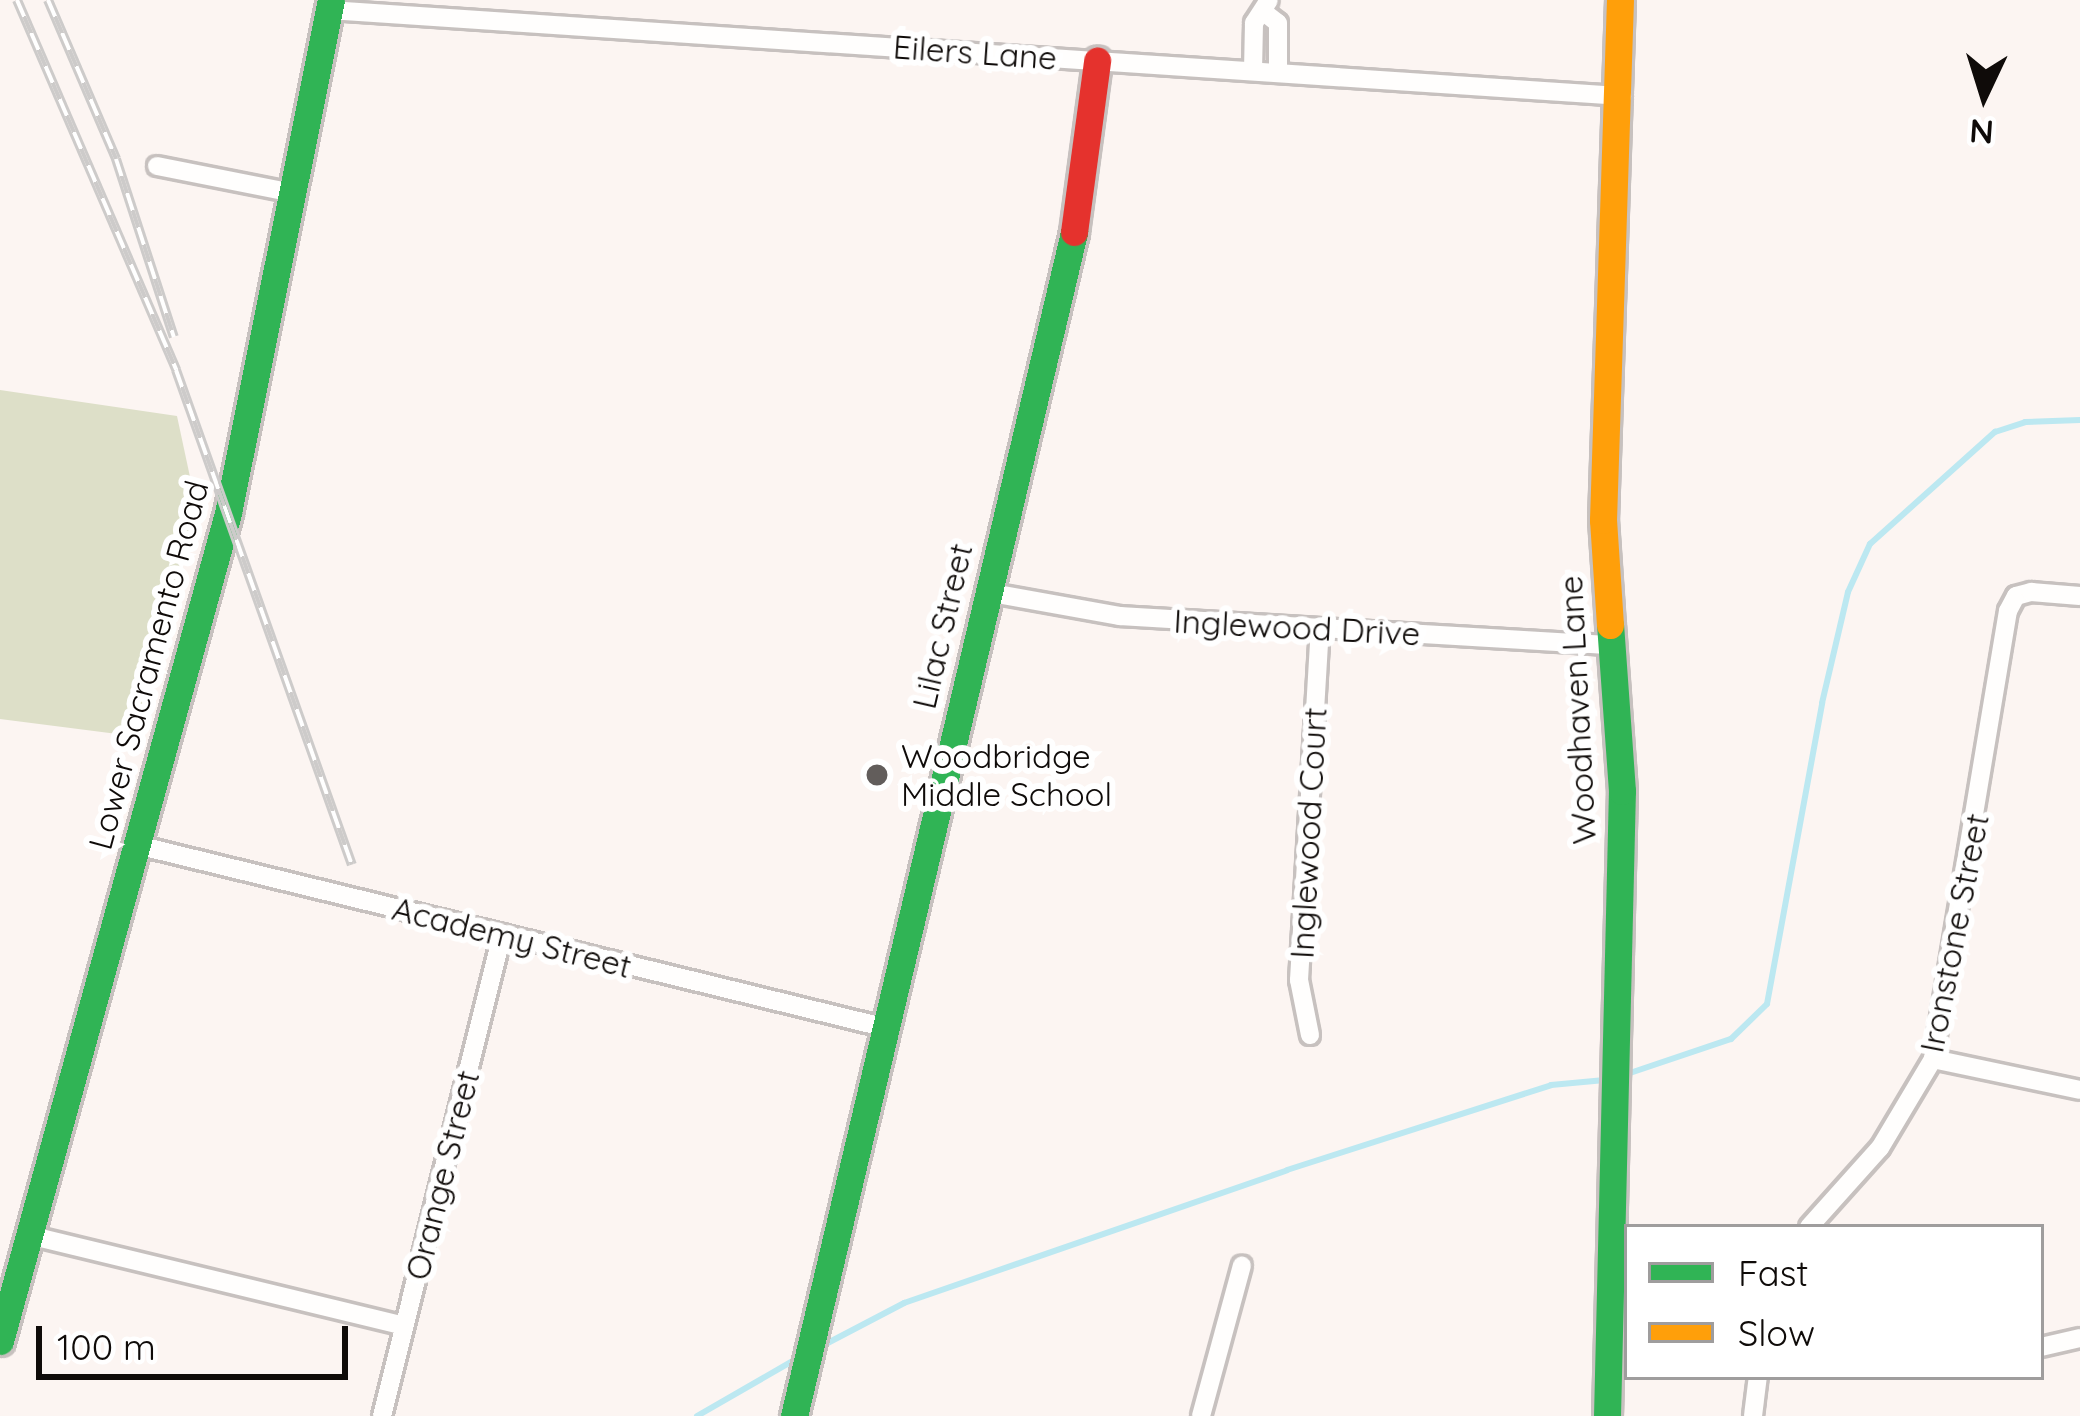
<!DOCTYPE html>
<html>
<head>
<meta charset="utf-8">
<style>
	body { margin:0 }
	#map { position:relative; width:2080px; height:1416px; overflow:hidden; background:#fcf5f2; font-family:Quicksand,sans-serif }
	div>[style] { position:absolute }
	.green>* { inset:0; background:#dddfc8 }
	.stream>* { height:6px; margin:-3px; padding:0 3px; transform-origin:3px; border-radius:3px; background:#bce8f1 }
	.roads { filter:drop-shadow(3px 0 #c7c1bf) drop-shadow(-3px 0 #c7c1bf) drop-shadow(0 3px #c7c1bf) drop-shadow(0 -3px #c7c1bf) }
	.street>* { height:18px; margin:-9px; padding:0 9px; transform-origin:9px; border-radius:9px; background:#fffefd }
	.fast>* { height:27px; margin:-13.5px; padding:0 13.5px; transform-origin:13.5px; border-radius:13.5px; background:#30b455 }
	.slow>* { height:27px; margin:-13.5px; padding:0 13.5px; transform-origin:13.5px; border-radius:13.5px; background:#ff9f0a }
	.jam>* { height:27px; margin:-13.5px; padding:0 13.5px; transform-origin:13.5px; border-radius:13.5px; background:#e5322d }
	.rail>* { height:10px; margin-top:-5px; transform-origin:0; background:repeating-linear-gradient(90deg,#fff 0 18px,#cdcbca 0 36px); box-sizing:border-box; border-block:3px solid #cdcbca }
	.dots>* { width:33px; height:33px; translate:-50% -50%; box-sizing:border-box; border:6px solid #fff; border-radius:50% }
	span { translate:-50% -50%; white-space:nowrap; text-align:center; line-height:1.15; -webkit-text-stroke:12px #fff; paint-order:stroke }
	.street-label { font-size:33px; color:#0f0b09 }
	.poi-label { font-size:33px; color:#0f0b09 }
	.left { translate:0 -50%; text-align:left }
	.legend { position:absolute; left:1624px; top:1224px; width:420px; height:156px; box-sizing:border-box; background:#fff; border:3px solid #9f9d9d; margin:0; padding:15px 21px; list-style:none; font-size:36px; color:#0f0b09 }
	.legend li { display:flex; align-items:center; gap:24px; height:60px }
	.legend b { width:60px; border:3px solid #9f9d9d }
	.north { position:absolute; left:1924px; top:36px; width:120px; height:120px; -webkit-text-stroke:9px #fff; paint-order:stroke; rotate:184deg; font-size:33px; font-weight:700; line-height:48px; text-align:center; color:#0f0b09 }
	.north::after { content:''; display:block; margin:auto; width:42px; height:54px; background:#0f0b09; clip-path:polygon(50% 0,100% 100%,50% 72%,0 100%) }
	.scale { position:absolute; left:36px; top:1326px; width:312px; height:54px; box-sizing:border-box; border:6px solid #0f0b09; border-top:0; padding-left:15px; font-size:36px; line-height:42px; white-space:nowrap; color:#0f0b09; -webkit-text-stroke:9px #fff; paint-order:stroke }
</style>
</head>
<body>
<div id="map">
	<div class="green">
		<i style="clip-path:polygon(0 390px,177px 416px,196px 505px,133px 736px,0 719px)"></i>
	</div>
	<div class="stream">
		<i style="left:1624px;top:1075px;width:113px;rotate:-18.6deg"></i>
		<i style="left:1731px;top:1039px;width:50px;rotate:-44.2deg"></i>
		<i style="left:1767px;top:1004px;width:306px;rotate:-79.6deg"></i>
		<i style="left:1822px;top:703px;width:114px;rotate:-76.8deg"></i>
		<i style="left:1848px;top:592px;width:53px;rotate:-65.4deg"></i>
		<i style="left:1870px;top:544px;width:168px;rotate:-41.9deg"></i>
		<i style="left:1995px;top:432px;width:32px;rotate:-18deg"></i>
		<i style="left:2025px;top:422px;width:55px;rotate:-2.1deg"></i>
		<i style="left:820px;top:1347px;width:95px;rotate:-27.6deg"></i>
		<i style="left:904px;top:1303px;width:405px;rotate:-19.1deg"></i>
		<i style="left:1287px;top:1170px;width:277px;rotate:-17.8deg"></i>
		<i style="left:1551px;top:1085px;width:54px;rotate:-5.3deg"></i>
		<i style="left:697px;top:1416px;width:116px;rotate:-29.9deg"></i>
	</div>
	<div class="roads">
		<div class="street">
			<i style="left:329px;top:10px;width:1296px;rotate:3.81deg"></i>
			<i style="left:1265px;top:13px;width:16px;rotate:38deg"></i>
			<i style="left:1278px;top:23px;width:50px;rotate:90deg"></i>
			<i style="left:1253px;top:71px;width:48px;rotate:-88.8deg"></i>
			<i style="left:1254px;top:23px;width:27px;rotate:-57deg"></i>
			<i style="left:157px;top:166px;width:139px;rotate:11.2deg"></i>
			<i style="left:986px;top:592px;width:136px;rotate:10.2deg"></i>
			<i style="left:1120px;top:616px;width:492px;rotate:3.4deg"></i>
			<i style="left:137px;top:845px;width:772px;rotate:13.71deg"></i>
			<i style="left:1310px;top:1035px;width:56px;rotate:-101.3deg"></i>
			<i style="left:1299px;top:980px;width:351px;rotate:-86.6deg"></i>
			<i style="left:1933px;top:1059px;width:150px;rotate:11.9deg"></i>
			<i style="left:1809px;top:1227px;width:106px;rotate:-48.1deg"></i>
			<i style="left:1880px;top:1148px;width:104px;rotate:-59.2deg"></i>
			<i style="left:1933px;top:1059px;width:454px;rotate:-80.5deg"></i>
			<i style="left:2008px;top:611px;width:17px;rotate:-62deg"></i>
			<i style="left:2016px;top:596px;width:16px;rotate:-15deg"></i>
			<i style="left:2031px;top:592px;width:49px;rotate:4.7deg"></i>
			<i style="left:29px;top:1235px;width:386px;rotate:13.6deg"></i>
			<i style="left:2041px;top:1347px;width:40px;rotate:-13deg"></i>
			<i style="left:382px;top:1416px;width:497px;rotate:-76deg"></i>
			<i style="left:1201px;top:1416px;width:156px;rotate:-74.8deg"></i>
			<i style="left:1753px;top:1416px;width:39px;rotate:-83deg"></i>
		</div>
		<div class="fast">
			<i style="left:0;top:1341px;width:859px;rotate:-74.6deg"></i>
			<i style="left:228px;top:513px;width:523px;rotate:-78.65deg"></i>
			<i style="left:794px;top:1416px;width:1217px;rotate:-76.69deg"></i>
			<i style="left:1607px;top:1416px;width:625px;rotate:-88.63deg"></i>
			<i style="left:1622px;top:791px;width:166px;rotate:-94.1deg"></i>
		</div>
		<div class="slow">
			<i style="left:1610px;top:625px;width:105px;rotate:-93.8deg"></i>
			<i style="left:1603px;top:520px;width:520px;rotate:-88.13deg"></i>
		</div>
		<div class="jam">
			<i style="left:1074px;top:232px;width:173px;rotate:-82.3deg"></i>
		</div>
	</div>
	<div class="rail">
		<i style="left:17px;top:0;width:403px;rotate:66.7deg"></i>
		<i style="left:176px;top:370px;width:525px;rotate:70.43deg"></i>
		<i style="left:48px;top:0;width:173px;rotate:66.8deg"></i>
		<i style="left:116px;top:159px;width:187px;rotate:72deg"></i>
	</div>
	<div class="dots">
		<i style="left:877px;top:775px;background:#625d5b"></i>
	</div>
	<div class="street-label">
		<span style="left:975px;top:52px;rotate:4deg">Eilers Lane</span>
		<span style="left:942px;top:626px;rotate:-77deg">Lilac Street</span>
		<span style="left:1297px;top:627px;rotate:3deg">Inglewood Drive</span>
		<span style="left:148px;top:665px;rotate:-75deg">Lower Sacramento Road</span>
		<span style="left:1577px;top:710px;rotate:-93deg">Woodhaven Lane</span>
		<span style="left:1308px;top:833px;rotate:-87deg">Inglewood Court</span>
		<span style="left:1954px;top:933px;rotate:-79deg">Ironstone Street</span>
		<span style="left:512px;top:937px;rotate:14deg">Academy Street</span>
		<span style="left:442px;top:1175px;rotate:-76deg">Orange Street</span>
	</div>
	<div class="poi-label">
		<span class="left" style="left:901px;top:775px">Woodbridge<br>Middle School</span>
	</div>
	<ul class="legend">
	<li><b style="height:15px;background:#30b455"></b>Fast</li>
	<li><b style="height:15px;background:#ff9f0a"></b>Slow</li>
	</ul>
	<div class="north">N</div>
	<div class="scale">100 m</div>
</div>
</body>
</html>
